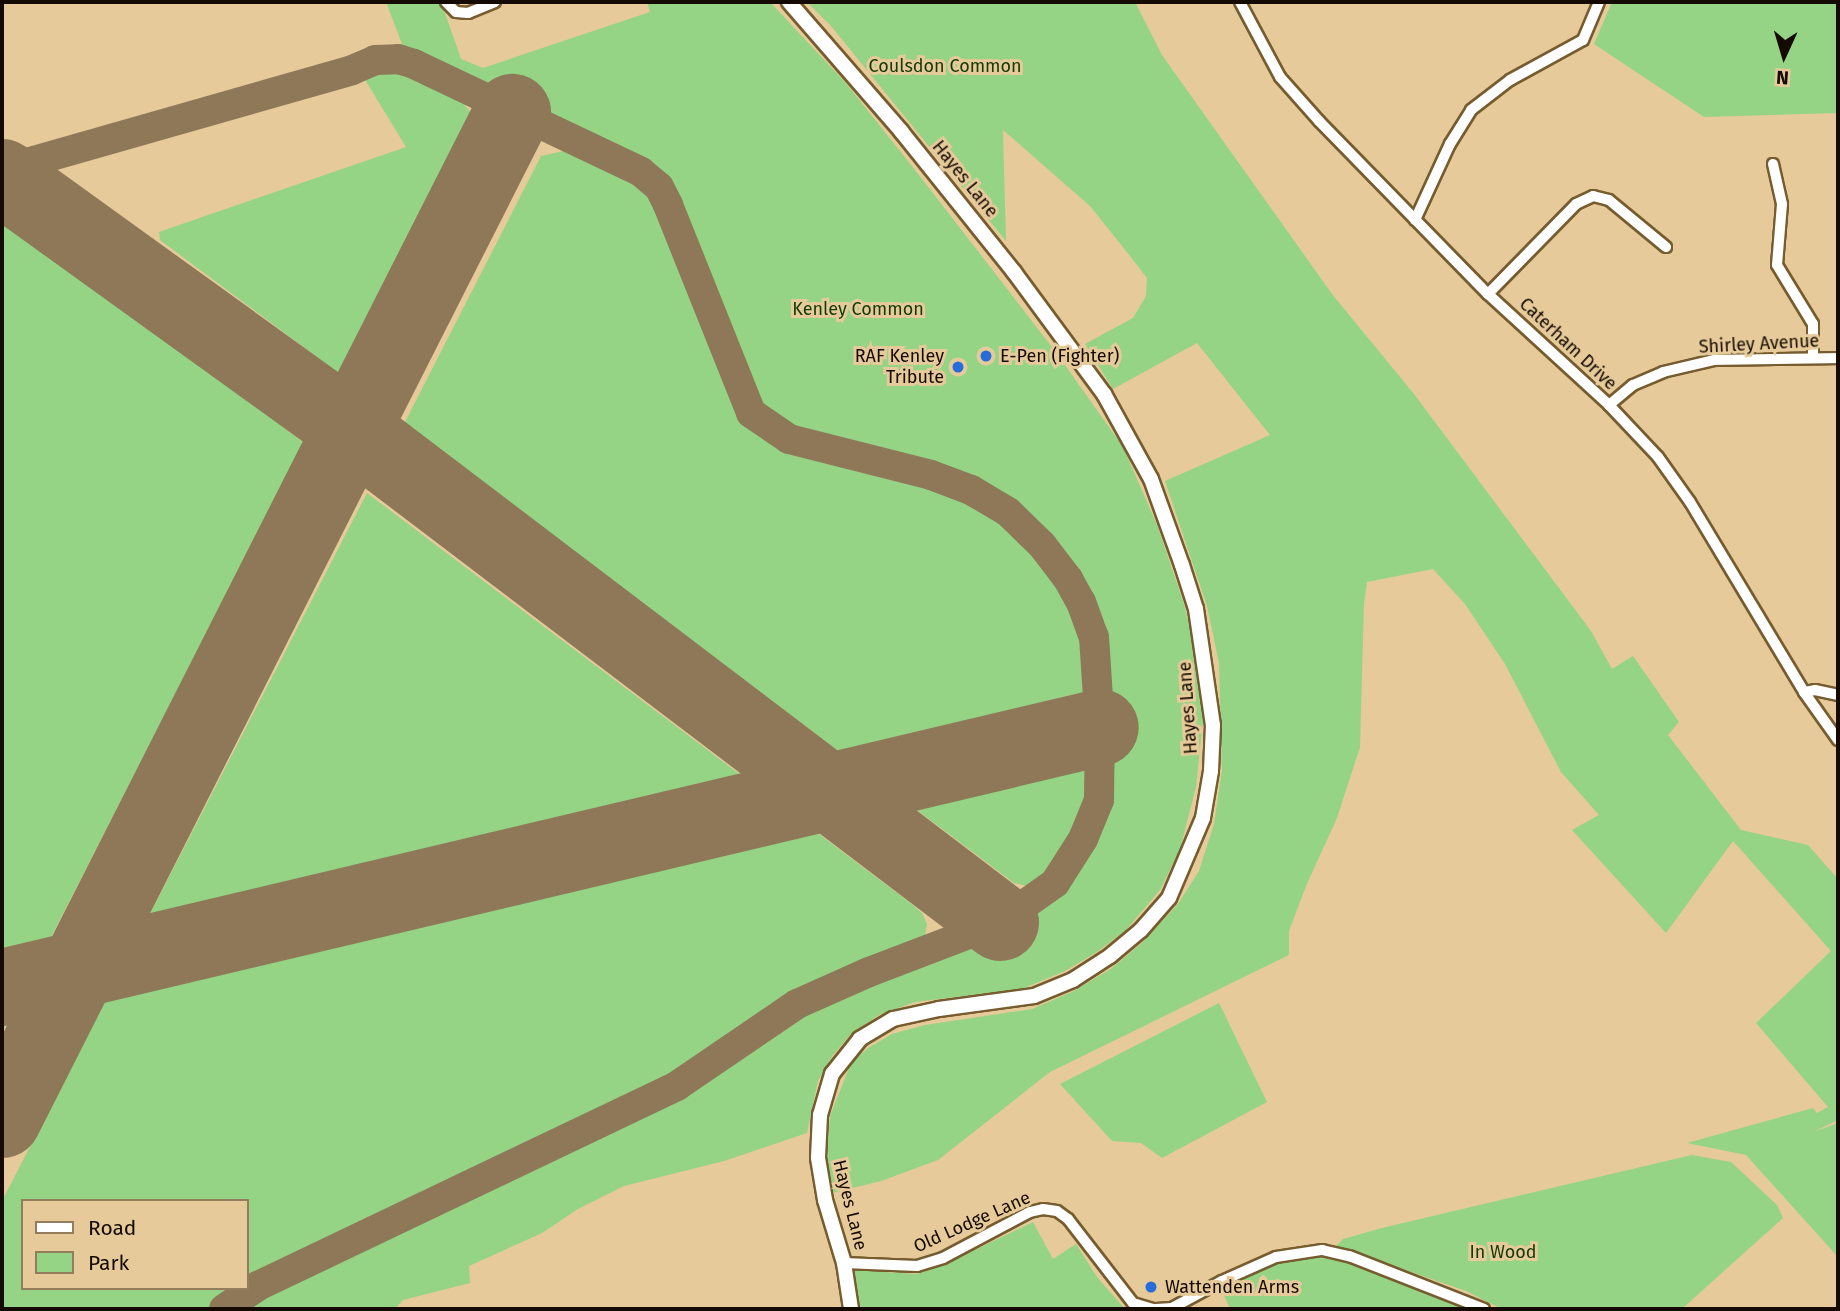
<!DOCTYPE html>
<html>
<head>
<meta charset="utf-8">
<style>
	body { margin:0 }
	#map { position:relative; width:1840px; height:1311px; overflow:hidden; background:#e7ca9a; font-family:"Fira Sans",sans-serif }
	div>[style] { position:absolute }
	.green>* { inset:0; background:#95d385 }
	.taxiway>* { height:30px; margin:-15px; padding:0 15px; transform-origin:15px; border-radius:15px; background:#8e7858 }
	.runway>* { height:77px; margin:-38.5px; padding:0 38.5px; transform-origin:38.5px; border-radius:38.5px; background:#8e7858 }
	.roads { filter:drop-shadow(2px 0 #765c2e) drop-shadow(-2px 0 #765c2e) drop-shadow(0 2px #765c2e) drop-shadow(0 -2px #765c2e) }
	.minor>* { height:10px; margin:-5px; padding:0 5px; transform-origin:5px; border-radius:5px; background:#fff }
	.tertiary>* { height:14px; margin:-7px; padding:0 7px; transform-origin:7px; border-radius:7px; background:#fff }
	.dots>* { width:19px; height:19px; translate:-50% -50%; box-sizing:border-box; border:4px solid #e7ca9a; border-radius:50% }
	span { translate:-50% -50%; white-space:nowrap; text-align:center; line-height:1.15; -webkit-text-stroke:6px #e7ca9a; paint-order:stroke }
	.park-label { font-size:18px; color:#103b01 }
	.street-label { font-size:18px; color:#140a00 }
	.poi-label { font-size:18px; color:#140a00 }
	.left { translate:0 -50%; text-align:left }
	.right { translate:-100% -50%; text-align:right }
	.frame { position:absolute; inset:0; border:4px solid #140a00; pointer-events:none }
	.legend { position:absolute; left:21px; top:1199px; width:228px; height:91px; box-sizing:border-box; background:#e7ca9a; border:2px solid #937d5c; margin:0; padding:9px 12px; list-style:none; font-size:21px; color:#140a00 }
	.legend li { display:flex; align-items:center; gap:14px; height:35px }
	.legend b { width:35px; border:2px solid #937d5c }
	.north { position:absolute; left:1749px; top:21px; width:70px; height:70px; -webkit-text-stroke:5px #e7ca9a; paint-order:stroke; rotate:184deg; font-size:19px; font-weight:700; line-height:28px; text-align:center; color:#140a00 }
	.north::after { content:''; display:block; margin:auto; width:24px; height:32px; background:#140a00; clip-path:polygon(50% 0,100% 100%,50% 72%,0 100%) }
</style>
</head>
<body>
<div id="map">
	<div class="green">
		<i style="clip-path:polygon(386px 2px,441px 2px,461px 59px,483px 68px,650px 12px,647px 2px,770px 2px,845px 82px,919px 175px,1055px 351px,1123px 447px,1157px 525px,1184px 604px,1199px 665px,1203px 720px,1196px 787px,1180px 849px,1160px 890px,1126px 930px,1097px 952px,1065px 971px,1022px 989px,915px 1002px,879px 1015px,852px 1033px,833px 1055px,818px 1081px,807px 1133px,724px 1161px,624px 1186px,578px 1209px,542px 1233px,469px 1266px,470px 1283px,403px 1300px,395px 1309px,240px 1309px,262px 1296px,679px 1093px,800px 1012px,987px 939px,1026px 916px,1059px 889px,1088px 845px,1106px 801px,1105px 666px,1100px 636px,1088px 600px,1073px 574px,1048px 541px,1013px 508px,973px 483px,933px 467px,793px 432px,773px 420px,754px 405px,665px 183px,645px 166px,405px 52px)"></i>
		<i style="clip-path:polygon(807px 2px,1135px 2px,1162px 55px,1332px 294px,1414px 394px,1591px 631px,1612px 669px,1633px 656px,1679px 722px,1668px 735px,1741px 830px,1808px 845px,1838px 879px,1838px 1120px,1813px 1132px,1838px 1123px,1838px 1257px,1746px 1155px,1687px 1143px,1813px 1108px,1817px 1113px,1828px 1107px,1756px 1023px,1831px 951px,1733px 841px,1666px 933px,1572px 830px,1599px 815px,1561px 772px,1505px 664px,1465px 604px,1433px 569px,1367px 582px,1364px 604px,1360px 747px,1337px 818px,1306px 886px,1289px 931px,1289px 955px,1050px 1072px,938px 1160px,881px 1181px,832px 1193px,826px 1158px,830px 1116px,851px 1063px,868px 1048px,892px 1034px,925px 1025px,1032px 1009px,1074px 991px,1112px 968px,1143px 942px,1178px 904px,1199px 871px,1214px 824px,1222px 770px,1219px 663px,1207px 606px,1165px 481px,1270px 435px,1197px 343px,1113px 389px,1085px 344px,1133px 318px,1146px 296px,1147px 278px,1126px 251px,1090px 206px,1003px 130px,1006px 241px,831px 26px)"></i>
		<i style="clip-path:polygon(1612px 2px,1838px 2px,1838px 113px,1704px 117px,1594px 44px)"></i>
		<i style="clip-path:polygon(394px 67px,457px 94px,470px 112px,469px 127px,341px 375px,160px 240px,159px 232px,406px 147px,364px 78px)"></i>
		<i style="clip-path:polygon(568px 150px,650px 194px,738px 416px,787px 450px,956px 494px,998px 516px,1028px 544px,1060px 582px,1079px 623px,1085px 653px,1089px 690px,1089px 796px,1067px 849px,1041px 882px,1027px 886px,1014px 883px,404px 424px,541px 156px)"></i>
		<i style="clip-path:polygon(2px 216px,69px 263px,304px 443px,2px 1033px)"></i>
		<i style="clip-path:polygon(367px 493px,913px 905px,922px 913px,927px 924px,925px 935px,919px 944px,906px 951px,792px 994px,665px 1080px,345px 1233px,247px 1284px,247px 1201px,23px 1201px,23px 1288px,240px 1288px,211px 1309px,2px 1309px,2px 1201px)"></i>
		<i style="clip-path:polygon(1219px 1003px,1267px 1102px,1162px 1158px,1141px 1143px,1112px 1141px,1060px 1084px)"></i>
		<i style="clip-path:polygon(1692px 1155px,1731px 1162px,1777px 1205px,1783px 1218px,1684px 1307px,1686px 1309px,1502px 1309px,1466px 1291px,1336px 1246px,1343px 1239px,1382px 1228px)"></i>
		<i style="clip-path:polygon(1033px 1222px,1053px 1259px,1076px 1244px,1097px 1277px,1125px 1309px,859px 1309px,852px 1270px,917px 1274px,946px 1264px)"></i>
		<i style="clip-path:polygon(1318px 1256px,1350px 1261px,1427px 1289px,1470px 1309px,1230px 1309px,1220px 1286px,1276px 1262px)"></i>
	</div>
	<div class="taxiway">
		<i style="left:2px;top:170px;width:364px;rotate:-15.9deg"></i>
		<i style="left:352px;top:70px;width:25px;rotate:-23deg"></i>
		<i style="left:375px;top:60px;width:23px;rotate:-2deg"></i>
		<i style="left:398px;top:59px;width:17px;rotate:17deg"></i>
		<i style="left:414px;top:64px;width:251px;rotate:25.4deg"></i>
		<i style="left:641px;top:172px;width:23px;rotate:40deg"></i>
		<i style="left:659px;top:187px;width:20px;rotate:63deg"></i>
		<i style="left:668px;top:205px;width:224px;rotate:68.2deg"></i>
		<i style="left:751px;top:413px;width:46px;rotate:34.4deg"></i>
		<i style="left:789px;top:439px;width:146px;rotate:14.2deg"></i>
		<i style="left:931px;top:475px;width:43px;rotate:20.6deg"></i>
		<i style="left:971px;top:490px;width:43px;rotate:30.7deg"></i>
		<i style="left:1008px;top:512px;width:47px;rotate:44.1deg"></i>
		<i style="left:1042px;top:545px;width:43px;rotate:52.6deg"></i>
		<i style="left:1068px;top:579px;width:26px;rotate:61deg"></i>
		<i style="left:1081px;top:602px;width:37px;rotate:70deg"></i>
		<i style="left:1094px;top:637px;width:90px;rotate:86.2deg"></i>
		<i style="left:1100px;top:727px;width:73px;rotate:90.8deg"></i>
		<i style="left:1099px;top:800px;width:42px;rotate:112.3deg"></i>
		<i style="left:1083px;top:839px;width:52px;rotate:122.5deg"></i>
		<i style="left:1055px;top:883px;width:67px;rotate:144.7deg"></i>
		<i style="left:1000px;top:922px;width:140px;rotate:159.1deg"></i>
		<i style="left:869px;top:972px;width:79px;rotate:156deg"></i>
		<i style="left:797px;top:1004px;width:145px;rotate:145.7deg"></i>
		<i style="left:677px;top:1086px;width:464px;rotate:154.5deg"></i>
		<i style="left:258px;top:1286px;width:41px;rotate:145.9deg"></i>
	</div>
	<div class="runway">
		<i style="left:2px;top:177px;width:430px;rotate:35.8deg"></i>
		<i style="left:351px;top:429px;width:815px;rotate:37.22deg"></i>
		<i style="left:2px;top:987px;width:1128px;rotate:-13.32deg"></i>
		<i style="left:2px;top:1119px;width:1129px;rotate:-63.14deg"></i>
	</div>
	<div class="roads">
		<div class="minor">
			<i style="left:446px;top:2px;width:14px;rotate:45deg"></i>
			<i style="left:456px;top:12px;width:12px;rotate:5deg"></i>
			<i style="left:468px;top:13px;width:29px;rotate:-22deg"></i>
			<i style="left:1240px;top:2px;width:85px;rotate:61.9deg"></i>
			<i style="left:1280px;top:77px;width:59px;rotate:48.4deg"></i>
			<i style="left:1319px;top:121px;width:242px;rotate:45.7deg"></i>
			<i style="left:1488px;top:294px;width:164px;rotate:42.5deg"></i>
			<i style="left:1609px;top:405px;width:71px;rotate:46.7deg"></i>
			<i style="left:1658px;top:457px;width:55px;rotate:54.6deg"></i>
			<i style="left:1690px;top:502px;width:222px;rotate:59deg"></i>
			<i style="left:1804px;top:692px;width:59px;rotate:54.7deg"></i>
			<i style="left:1773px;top:164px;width:41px;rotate:77.3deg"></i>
			<i style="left:1782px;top:204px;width:61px;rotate:94.7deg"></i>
			<i style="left:1777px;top:265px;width:69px;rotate:58.6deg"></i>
			<i style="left:1813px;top:324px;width:34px;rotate:90deg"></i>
			<i style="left:1415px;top:220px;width:84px;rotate:-65.3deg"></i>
			<i style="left:1450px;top:144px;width:40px;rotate:-58deg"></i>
			<i style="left:1471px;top:110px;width:49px;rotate:-37.6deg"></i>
			<i style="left:1510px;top:80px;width:83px;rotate:-28.7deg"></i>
			<i style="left:1583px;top:40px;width:41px;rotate:-67.2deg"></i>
			<i style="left:1488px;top:294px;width:126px;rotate:-45.6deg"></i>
			<i style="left:1576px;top:204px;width:19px;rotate:-25deg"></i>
			<i style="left:1593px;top:196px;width:16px;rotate:14deg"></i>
			<i style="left:1609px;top:200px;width:74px;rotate:39.5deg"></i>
			<i style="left:1609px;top:405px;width:31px;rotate:-40deg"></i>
			<i style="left:1633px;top:385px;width:33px;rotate:-23deg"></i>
			<i style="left:1663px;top:372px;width:52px;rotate:-13.2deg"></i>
			<i style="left:1714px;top:360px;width:124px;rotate:-0.9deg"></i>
			<i style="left:1804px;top:692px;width:11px;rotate:-10deg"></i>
			<i style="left:1815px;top:690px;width:24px;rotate:12deg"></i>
			<i style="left:844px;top:1263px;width:73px;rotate:2.4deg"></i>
			<i style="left:917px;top:1266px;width:27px;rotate:-17deg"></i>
			<i style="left:943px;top:1258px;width:98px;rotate:-27.9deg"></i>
			<i style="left:1030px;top:1212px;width:13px;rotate:-13deg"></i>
			<i style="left:1043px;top:1209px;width:14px;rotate:8deg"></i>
			<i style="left:1057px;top:1211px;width:14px;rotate:36deg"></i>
			<i style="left:1068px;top:1219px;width:106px;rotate:52.3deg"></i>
			<i style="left:1133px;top:1303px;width:21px;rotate:17deg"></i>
			<i style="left:1156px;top:1309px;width:16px;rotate:-4deg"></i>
			<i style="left:1172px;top:1308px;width:57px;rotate:-28.4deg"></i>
			<i style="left:1222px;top:1281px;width:59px;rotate:-24deg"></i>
			<i style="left:1276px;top:1257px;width:47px;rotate:-8.7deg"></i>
			<i style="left:1322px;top:1250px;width:28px;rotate:13deg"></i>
			<i style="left:1349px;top:1256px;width:145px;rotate:21.4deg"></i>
		</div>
		<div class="tertiary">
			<i style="left:789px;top:2px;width:171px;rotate:49deg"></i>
			<i style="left:901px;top:131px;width:181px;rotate:51.3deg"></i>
			<i style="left:1014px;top:272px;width:152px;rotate:53.6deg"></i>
			<i style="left:1104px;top:394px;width:97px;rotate:61.1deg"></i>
			<i style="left:1151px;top:479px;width:91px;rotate:70.2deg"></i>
			<i style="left:1182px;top:565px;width:46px;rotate:72.3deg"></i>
			<i style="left:1196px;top:609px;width:117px;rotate:81.7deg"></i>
			<i style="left:1213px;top:725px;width:46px;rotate:92.5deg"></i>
			<i style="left:1211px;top:771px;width:48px;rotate:99.7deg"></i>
			<i style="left:1203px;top:818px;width:87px;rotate:113deg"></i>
			<i style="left:1169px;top:898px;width:43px;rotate:131.2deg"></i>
			<i style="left:1141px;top:930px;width:40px;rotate:140deg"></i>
			<i style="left:1110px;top:956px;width:44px;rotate:147deg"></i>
			<i style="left:1073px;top:980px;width:42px;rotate:157.7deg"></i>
			<i style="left:1034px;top:996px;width:96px;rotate:172.2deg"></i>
			<i style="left:939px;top:1009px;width:47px;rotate:167.7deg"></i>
			<i style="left:893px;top:1019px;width:39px;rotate:149deg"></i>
			<i style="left:860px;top:1039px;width:45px;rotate:128.7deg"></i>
			<i style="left:832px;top:1074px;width:43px;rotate:106.3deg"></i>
			<i style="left:820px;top:1115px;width:43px;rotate:92.7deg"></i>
			<i style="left:818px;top:1158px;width:43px;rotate:80.5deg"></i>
			<i style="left:825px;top:1200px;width:66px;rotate:73.2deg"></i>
			<i style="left:844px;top:1263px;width:47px;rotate:81.3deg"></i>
		</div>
	</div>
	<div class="dots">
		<i style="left:986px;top:356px;background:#276dd9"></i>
		<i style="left:958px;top:367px;background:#276dd9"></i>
		<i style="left:1151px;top:1287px;background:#276dd9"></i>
	</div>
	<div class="park-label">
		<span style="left:945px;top:66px">Coulsdon Common</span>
		<span style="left:858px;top:309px">Kenley Common</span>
		<span style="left:1503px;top:1252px">In Wood</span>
	</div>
	<div class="street-label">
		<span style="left:965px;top:179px;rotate:51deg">Hayes Lane</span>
		<span style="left:1568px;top:344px;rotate:43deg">Caterham Drive</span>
		<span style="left:1759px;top:344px;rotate:-3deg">Shirley Avenue</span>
		<span style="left:1188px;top:708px;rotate:-94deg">Hayes Lane</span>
		<span style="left:850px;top:1205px;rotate:76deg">Hayes Lane</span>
		<span style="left:972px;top:1222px;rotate:-24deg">Old Lodge Lane</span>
	</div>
	<div class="poi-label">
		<span class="left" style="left:1000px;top:356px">E-Pen (Fighter)</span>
		<span class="right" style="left:944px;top:367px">RAF Kenley<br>Tribute</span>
		<span class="left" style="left:1165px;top:1287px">Wattenden Arms</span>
	</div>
	<div class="frame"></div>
	<ul class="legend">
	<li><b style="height:9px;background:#fff"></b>Road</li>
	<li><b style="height:19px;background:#95d385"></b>Park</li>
	</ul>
	<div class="north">N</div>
</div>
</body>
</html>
